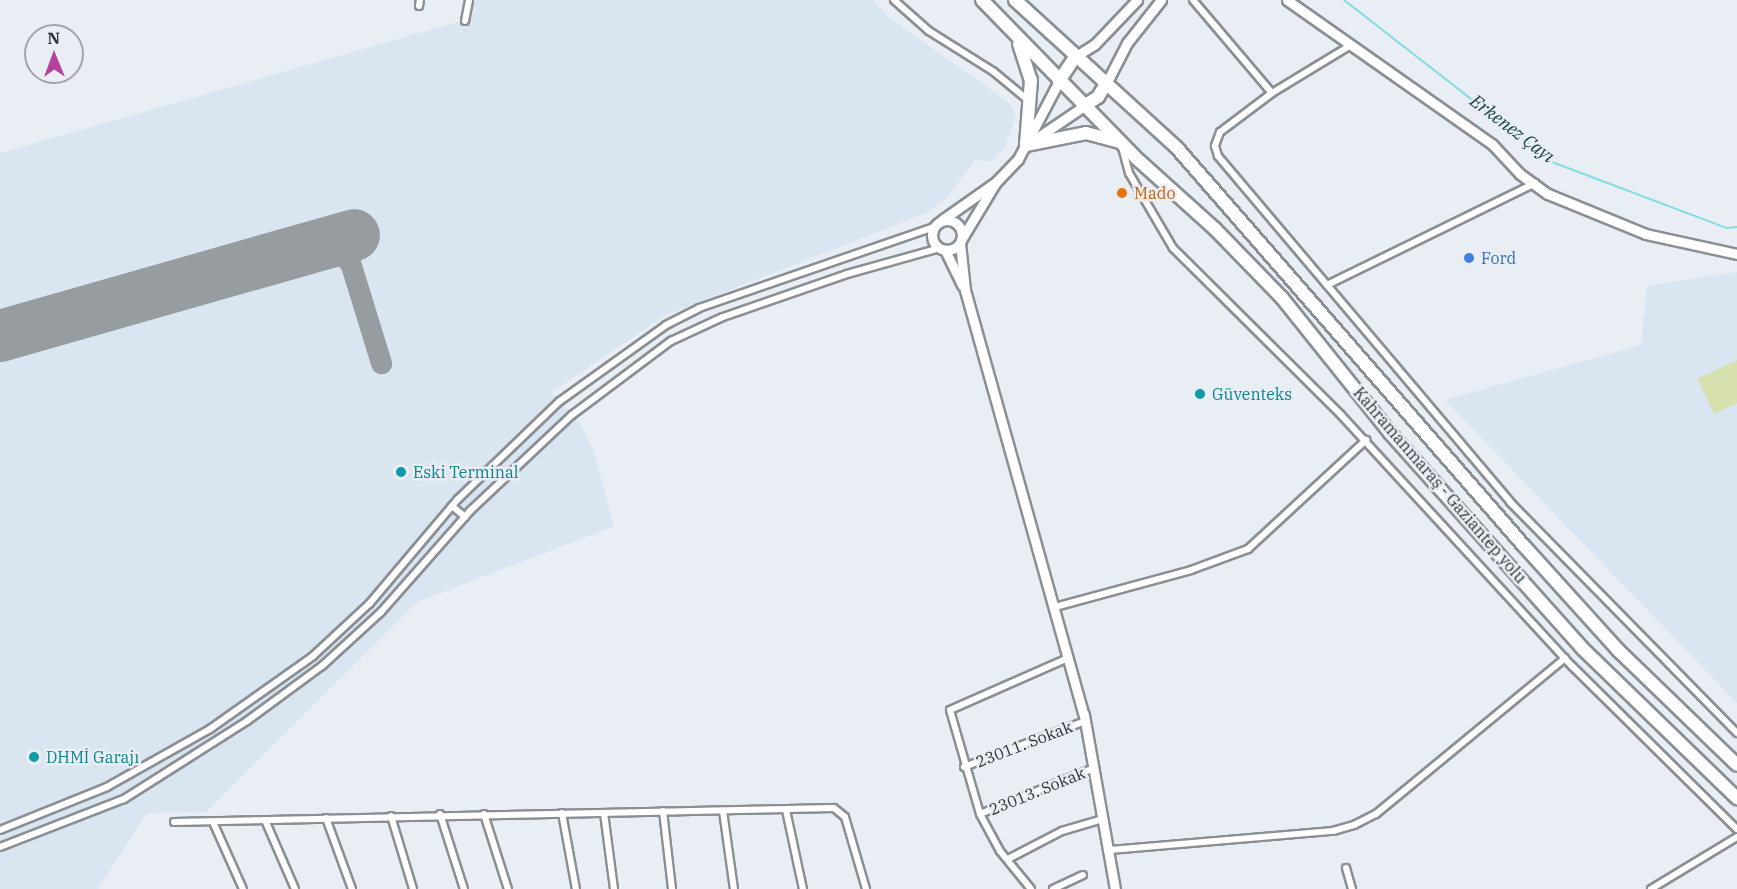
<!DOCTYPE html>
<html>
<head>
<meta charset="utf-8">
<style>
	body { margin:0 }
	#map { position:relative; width:1737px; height:889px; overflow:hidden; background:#e8eef3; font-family:"IBM Plex Serif",serif }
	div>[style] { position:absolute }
	.built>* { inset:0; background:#d9e5f0 }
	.green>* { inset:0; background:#d7e1af }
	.stream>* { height:2px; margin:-1px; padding:0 1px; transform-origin:1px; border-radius:1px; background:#82dce2 }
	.taxiway>* { height:21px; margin:-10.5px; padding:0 10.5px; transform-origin:10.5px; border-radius:10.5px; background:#979ca0 }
	.runway>* { height:52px; margin:-26px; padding:0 26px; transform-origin:26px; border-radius:26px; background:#979ca0 }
	.roads { filter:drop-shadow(2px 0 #8a8f94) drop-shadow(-2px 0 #8a8f94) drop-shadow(0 2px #8a8f94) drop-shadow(0 -2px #8a8f94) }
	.street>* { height:6px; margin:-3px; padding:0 3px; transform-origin:3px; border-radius:3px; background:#fff }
	.secondary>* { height:9px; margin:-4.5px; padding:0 4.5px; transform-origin:4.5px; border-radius:4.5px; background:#fff }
	.secondary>.ring { margin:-4.5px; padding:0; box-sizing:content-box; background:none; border:9px solid #fff; border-radius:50% }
	.highway>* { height:12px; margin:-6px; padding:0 6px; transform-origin:6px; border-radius:6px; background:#fff }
	.dots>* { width:16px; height:16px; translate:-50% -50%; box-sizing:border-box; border:3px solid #e8eef3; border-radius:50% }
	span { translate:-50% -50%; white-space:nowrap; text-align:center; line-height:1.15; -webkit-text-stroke:5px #e8eef3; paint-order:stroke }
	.food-label { font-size:16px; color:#c56008 }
	.left { translate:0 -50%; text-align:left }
	.shop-label { font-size:16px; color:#366cbe }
	.culture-label { font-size:16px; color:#0d838f }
	.street-label { font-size:16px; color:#323537 }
	.water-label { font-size:18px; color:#174245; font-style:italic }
	.north { position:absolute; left:24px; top:24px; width:60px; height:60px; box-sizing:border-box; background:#e8eef3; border:2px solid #9fa4a8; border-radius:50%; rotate:359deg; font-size:16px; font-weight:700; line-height:24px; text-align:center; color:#323537 }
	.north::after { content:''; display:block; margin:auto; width:21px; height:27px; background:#b5439d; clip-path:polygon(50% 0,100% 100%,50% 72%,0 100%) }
</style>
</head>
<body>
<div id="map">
	<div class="built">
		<i style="clip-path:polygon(472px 0,873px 0,888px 17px,1008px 102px,1016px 116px,1004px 149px,991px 162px,975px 160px,947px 198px,926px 213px,666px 315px,552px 392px,580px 423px,594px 452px,614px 526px,417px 602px,206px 812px,147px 813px,98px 889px,0 889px,0 153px,461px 21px,466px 28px)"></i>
		<i style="clip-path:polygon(1737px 272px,1737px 703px,1445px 400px,1641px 345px,1647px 286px)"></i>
	</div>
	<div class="green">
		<i style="clip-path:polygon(1737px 360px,1737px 403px,1714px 414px,1697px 379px)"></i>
	</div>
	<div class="stream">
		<i style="left:1344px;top:0;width:264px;rotate:37.9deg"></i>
		<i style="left:1552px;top:162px;width:187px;rotate:20.7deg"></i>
		<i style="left:1727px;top:228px;width:10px;rotate:-6deg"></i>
	</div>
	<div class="taxiway">
		<i style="left:327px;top:243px;width:30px;rotate:40deg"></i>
		<i style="left:350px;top:262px;width:106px;rotate:72.9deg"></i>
	</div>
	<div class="runway">
		<i style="left:0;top:336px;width:368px;rotate:-15.9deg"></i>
	</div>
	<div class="roads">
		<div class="street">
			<i style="left:894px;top:0;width:47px;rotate:41.5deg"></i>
			<i style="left:929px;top:31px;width:77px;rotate:32.2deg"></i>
			<i style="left:994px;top:72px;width:45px;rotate:39.6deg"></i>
			<i style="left:1193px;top:0;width:122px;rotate:49.7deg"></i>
			<i style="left:1272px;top:93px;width:65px;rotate:143.1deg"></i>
			<i style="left:1220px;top:132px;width:15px;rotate:110deg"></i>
			<i style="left:1215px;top:146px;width:10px;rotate:73deg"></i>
			<i style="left:1218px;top:156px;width:453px;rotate:49.8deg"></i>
			<i style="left:1510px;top:502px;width:324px;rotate:45.5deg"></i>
			<i style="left:419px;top:6px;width:6px;rotate:-81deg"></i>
			<i style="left:465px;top:21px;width:21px;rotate:-79deg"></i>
			<i style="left:1272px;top:93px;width:92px;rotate:-31.3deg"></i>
			<i style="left:1122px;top:147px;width:27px;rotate:75deg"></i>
			<i style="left:1129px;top:173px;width:87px;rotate:59.6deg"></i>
			<i style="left:1173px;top:248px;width:237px;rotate:44.8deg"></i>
			<i style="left:1341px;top:415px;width:341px;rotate:47.4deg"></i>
			<i style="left:1572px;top:666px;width:232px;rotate:44.7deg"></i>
			<i style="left:1327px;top:285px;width:232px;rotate:-26.1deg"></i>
			<i style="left:452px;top:506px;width:17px;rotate:40deg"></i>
			<i style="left:1055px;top:607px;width:141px;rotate:-15.2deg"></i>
			<i style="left:1191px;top:570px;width:61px;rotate:-20.2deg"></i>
			<i style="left:1248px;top:549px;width:161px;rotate:-42.7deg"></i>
			<i style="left:964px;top:767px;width:129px;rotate:-20.8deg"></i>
			<i style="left:786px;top:810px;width:81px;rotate:77.9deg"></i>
			<i style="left:663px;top:811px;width:79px;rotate:83.4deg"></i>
			<i style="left:723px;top:811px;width:79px;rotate:82deg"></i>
			<i style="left:562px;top:813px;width:77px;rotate:79.6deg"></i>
			<i style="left:604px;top:813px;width:77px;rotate:82.5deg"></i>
			<i style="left:440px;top:814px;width:79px;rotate:72.3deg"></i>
			<i style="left:484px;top:814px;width:79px;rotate:72.3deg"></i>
			<i style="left:980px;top:814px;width:123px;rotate:-22deg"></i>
			<i style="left:391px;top:816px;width:76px;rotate:73.2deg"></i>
			<i style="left:326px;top:818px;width:76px;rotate:69.9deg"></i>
			<i style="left:265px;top:820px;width:75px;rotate:66.5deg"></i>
			<i style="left:174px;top:822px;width:660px;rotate:-1.22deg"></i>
			<i style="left:834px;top:808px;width:14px;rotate:39deg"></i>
			<i style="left:845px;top:817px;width:75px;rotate:73.7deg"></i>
			<i style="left:213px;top:822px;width:73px;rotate:65.9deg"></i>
			<i style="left:0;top:830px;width:115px;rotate:-21.9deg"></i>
			<i style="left:107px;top:787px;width:118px;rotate:-29.4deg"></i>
			<i style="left:210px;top:729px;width:126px;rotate:-35.3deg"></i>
			<i style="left:313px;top:656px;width:78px;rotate:-42.9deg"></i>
			<i style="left:370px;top:603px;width:136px;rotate:-49.8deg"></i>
			<i style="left:458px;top:499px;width:141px;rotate:-43.9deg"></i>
			<i style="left:560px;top:401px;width:130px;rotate:-35.6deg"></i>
			<i style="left:666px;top:325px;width:37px;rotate:-27deg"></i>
			<i style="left:699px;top:308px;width:249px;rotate:-19deg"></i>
			<i style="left:0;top:847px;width:133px;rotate:-21.2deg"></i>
			<i style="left:124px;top:799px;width:146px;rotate:-32.4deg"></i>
			<i style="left:247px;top:721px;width:93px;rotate:-36.3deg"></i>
			<i style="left:322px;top:666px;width:80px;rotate:-42.5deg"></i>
			<i style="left:381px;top:612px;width:135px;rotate:-48.6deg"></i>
			<i style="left:470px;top:511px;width:140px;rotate:-43.3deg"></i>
			<i style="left:572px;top:415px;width:124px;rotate:-36.8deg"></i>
			<i style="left:671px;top:341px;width:57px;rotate:-24.8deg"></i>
			<i style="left:723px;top:317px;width:131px;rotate:-19.1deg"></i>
			<i style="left:847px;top:274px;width:97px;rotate:-15.6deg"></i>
			<i style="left:1110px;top:850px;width:224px;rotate:-4.9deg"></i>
			<i style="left:1333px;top:831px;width:22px;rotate:-16deg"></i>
			<i style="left:1354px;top:825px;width:25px;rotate:-27deg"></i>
			<i style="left:1376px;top:814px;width:245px;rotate:-39.5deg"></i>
			<i style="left:1008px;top:859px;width:61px;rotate:-27.4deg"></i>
			<i style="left:1062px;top:831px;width:43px;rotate:-16.3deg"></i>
			<i style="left:1346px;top:868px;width:22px;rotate:74deg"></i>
			<i style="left:1031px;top:889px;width:49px;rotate:-129.2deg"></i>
			<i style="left:1000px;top:851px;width:42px;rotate:-118.4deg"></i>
			<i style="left:980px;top:814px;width:108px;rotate:-106.1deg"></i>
			<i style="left:950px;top:710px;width:129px;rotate:-23.8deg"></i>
			<i style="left:1053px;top:889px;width:33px;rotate:-25deg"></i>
			<i style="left:1651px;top:889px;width:100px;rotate:-31.2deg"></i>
		</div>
		<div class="secondary">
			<i style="left:1287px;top:0;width:251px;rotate:35.1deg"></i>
			<i style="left:1492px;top:144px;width:41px;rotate:47deg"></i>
			<i style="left:1520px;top:174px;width:34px;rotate:36deg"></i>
			<i style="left:1548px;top:194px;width:106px;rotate:22.2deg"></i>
			<i style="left:1646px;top:234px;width:93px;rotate:12.4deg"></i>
			<i style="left:1076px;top:56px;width:22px;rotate:-32deg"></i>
			<i style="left:1095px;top:44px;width:61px;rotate:-46.3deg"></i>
			<i style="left:1107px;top:82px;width:44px;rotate:-62.9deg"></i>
			<i style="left:1127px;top:43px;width:55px;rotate:-51.7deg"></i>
			<i style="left:1028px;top:144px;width:68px;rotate:-34.2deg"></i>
			<i style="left:942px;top:220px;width:66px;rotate:-35.1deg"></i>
			<i class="ring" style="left:932px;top:220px;width:21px;height:21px"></i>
			<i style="left:961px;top:240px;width:68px;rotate:-58.9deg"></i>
			<i style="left:996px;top:182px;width:32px;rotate:-46deg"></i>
			<i style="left:1018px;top:159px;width:88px;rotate:-62.3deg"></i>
			<i style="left:960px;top:243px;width:47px;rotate:83.9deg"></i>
			<i style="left:965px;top:290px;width:441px;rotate:74.4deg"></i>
			<i style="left:1084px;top:715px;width:177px;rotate:79.9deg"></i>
			<i style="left:945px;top:250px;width:39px;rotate:64deg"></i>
		</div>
		<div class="highway">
			<i style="left:982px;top:0;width:219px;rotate:45.7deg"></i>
			<i style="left:1135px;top:157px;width:108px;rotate:42deg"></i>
			<i style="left:1215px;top:229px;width:96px;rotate:45.8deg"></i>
			<i style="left:1282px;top:298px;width:173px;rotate:51.3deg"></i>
			<i style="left:1390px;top:433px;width:288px;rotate:48.2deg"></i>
			<i style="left:1582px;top:648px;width:216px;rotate:44.1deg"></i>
			<i style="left:1015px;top:0;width:219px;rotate:42.4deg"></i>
			<i style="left:1177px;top:148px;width:528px;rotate:48.92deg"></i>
			<i style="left:1524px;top:546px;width:140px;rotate:47.9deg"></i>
			<i style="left:1618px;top:650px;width:165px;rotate:44deg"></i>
			<i style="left:1019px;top:44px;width:38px;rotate:72deg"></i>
			<i style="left:1031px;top:80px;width:65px;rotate:94.4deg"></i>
			<i style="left:1026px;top:145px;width:61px;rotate:-11.3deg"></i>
			<i style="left:1086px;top:133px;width:34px;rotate:15deg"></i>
			<i style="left:1059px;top:81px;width:30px;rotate:-56deg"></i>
			<i style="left:1084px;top:106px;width:17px;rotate:-33deg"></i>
			<i style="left:1098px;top:97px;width:17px;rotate:-59deg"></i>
		</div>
	</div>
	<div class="dots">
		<i style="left:1122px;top:193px;background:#e8710a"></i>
		<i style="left:1469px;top:258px;background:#3f7fe0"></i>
		<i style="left:1200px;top:394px;background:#0f9aa8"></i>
		<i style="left:401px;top:472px;background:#0f9aa8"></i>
		<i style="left:34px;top:757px;background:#0f9aa8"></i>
	</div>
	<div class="food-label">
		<span class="left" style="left:1134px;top:193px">Mado</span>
	</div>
	<div class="shop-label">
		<span class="left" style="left:1481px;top:258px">Ford</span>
	</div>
	<div class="culture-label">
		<span class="left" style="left:1212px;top:394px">Güventeks</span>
		<span class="left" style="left:413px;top:472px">Eski Terminal</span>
		<span class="left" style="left:46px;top:757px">DHMİ Garajı</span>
	</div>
	<div class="street-label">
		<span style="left:1440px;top:485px;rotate:49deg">Kahramanmaraş - Gaziantep yolu</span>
		<span style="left:1024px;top:744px;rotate:-21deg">23011. Sokak</span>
		<span style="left:1037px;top:791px;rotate:-22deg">23013. Sokak</span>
	</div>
	<div class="water-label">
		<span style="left:1512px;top:129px;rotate:37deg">Erkenez Çayı</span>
	</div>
	<div class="north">N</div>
</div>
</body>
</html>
